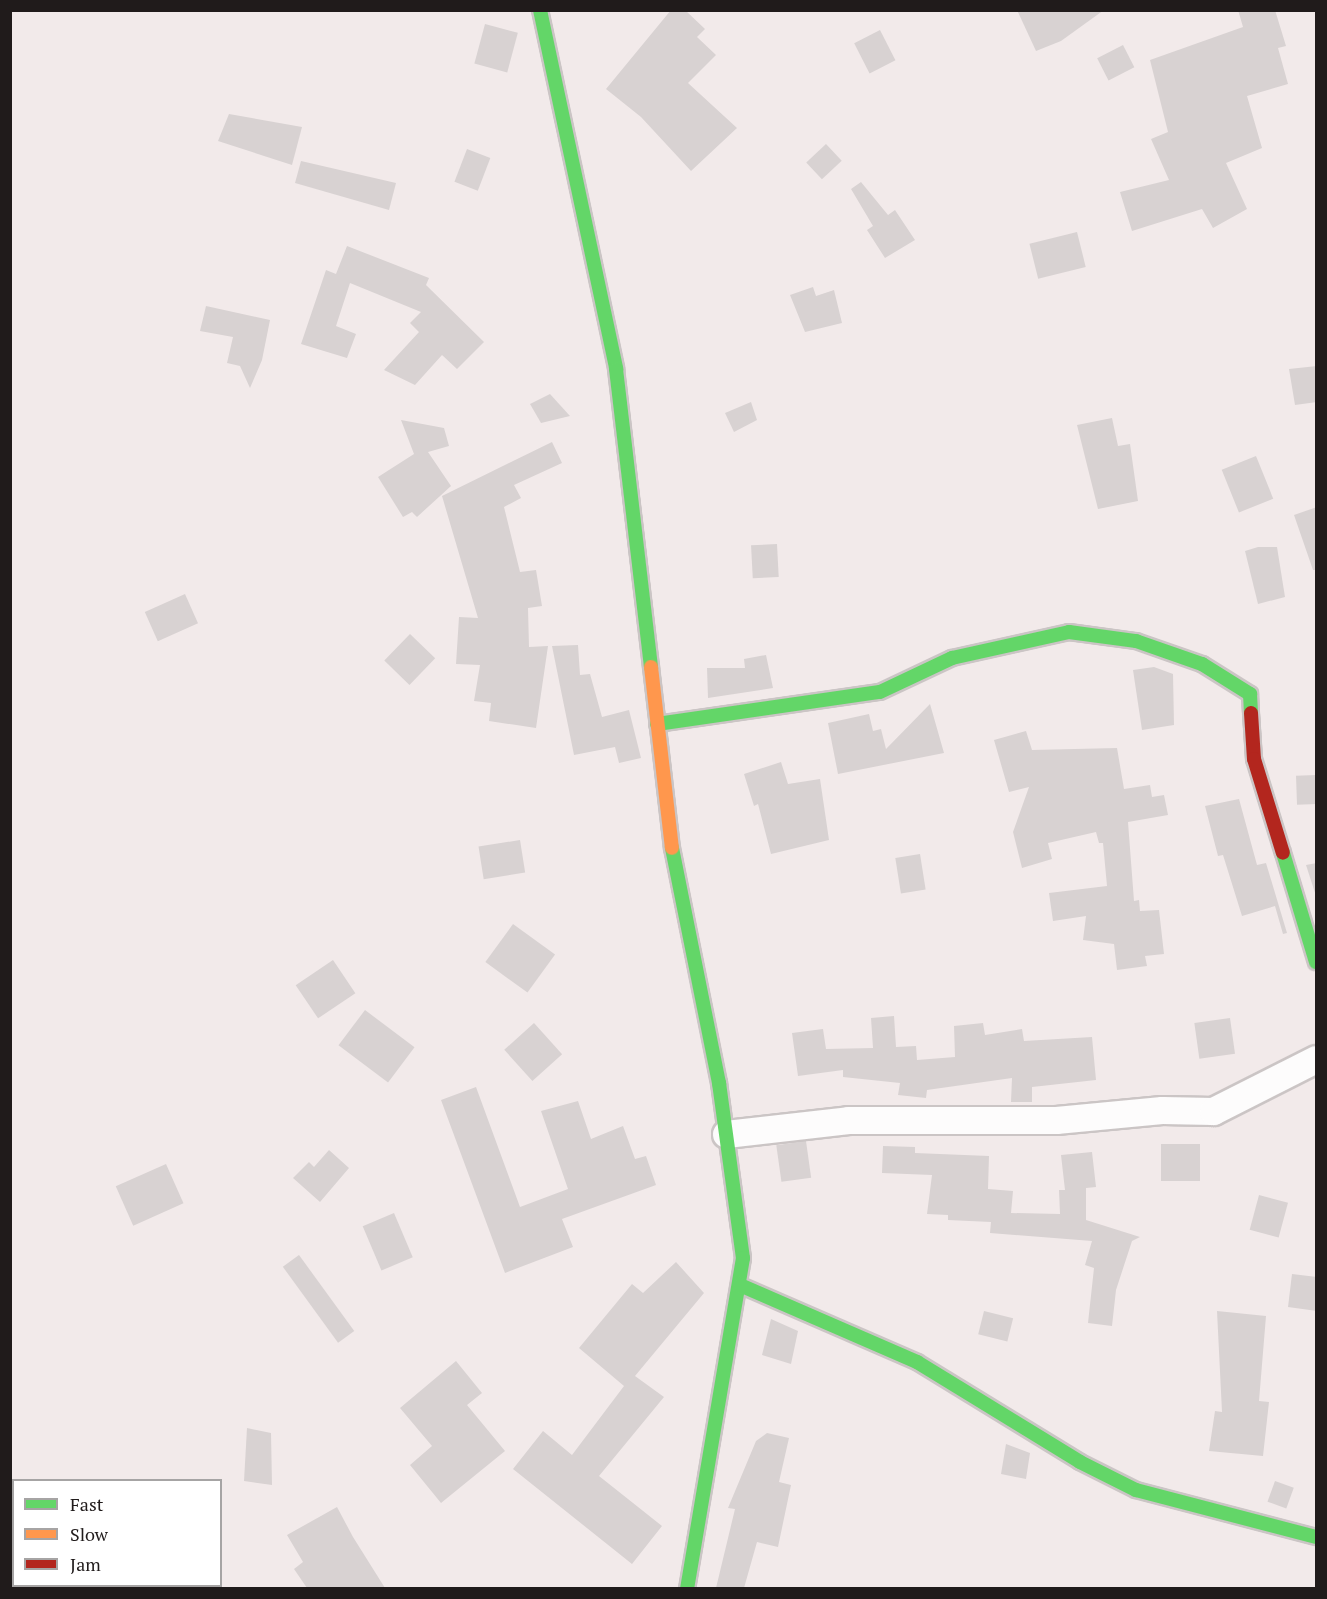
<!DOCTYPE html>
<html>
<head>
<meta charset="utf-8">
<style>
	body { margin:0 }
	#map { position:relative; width:1327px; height:1599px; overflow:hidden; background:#f2eaea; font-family:"PT Serif",serif }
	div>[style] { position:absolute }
	.building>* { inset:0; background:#d8d2d2; transform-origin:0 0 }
	.roads { filter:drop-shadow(2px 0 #cbc5c5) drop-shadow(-2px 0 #cbc5c5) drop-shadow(0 2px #cbc5c5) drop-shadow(0 -2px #cbc5c5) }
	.street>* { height:27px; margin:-13.5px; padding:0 13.5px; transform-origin:13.5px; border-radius:13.5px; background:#fdfcfc }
	.fast>* { height:14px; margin:-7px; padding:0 7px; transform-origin:7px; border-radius:7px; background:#63d668 }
	.slow>* { height:14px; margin:-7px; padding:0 7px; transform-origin:7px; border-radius:7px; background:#ff974d }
	.jam>* { height:14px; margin:-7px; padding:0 7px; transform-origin:7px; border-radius:7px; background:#b3261e }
	span { translate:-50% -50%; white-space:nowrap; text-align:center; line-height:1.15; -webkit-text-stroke:4.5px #fff; paint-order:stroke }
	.frame { position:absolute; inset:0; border:12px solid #201b1b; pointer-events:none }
	.legend { position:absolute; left:12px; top:1479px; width:210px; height:108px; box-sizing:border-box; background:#fff; border:2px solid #a6a4a4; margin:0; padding:8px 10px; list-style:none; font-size:18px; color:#201b1b }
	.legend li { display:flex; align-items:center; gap:12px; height:30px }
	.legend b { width:30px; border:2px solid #a6a4a4 }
</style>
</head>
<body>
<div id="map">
	<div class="building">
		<i style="clip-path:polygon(671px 10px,685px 10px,705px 29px,697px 37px,716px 55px,688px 83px,737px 128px,691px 171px,641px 117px,606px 89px)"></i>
		<i style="clip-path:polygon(1017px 10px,1104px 10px,1061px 41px,1036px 51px)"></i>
		<i style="clip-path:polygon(1238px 10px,1275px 10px,1286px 46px,1278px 48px,1288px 84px,1247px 96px,1262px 148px,1226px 163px,1247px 209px,1213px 228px,1202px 209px,1132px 231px,1120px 192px,1169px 180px,1151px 139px,1168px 132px,1150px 60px,1243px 27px)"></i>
		<i style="left:485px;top:24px;width:34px;height:41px;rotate:15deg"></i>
		<i style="left:880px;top:30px;width:34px;height:29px;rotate:63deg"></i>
		<i style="left:1123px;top:45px;width:25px;height:29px;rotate:63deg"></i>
		<i style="clip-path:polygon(229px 114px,302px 127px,292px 165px,218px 141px)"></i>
		<i style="left:826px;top:144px;width:23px;height:27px;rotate:47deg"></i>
		<i style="left:467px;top:149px;width:25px;height:35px;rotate:21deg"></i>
		<i style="clip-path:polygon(301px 161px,396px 183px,389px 210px,295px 183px)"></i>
		<i style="clip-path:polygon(861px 182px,888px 215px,895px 210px,915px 240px,885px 258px,867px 230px,873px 226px,851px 189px)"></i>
		<i style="left:1077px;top:232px;width:36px;height:49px;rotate:76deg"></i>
		<i style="clip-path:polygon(347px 246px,429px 278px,426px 285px,484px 342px,457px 369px,442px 355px,415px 385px,384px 370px,419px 332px,410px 323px,421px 312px,350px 283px,336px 326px,356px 334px,347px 358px,301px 344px,326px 270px,336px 274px)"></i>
		<i style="clip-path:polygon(813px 287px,816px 296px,834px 290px,842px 323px,805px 332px,790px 295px)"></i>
		<i style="clip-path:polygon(206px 306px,270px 320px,262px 360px,250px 388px,240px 366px,227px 363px,233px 337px,200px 331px)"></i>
		<i style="clip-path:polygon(1317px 366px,1317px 402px,1295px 405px,1289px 369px)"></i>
		<i style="clip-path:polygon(550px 394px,570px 416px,541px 423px,530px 404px)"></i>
		<i style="clip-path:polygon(751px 402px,757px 420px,734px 432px,725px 413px)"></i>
		<i style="clip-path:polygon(1112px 418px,1118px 446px,1130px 444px,1138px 501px,1098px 509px,1077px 425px)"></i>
		<i style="clip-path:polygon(401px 420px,444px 428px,449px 446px,428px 452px,451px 486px,417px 517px,412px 512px,403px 517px,378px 477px,414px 454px)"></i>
		<i style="clip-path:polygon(552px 442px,562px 463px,514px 485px,521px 498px,504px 507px,520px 572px,536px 570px,542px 606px,528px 608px,529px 647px,548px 646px,536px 728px,489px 721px,491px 703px,474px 701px,480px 665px,456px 664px,459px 617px,478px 618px,442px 496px)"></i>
		<i style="left:1256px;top:456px;width:46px;height:37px;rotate:68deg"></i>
		<i style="clip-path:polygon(1317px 507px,1317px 570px,1313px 570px,1294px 515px)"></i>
		<i style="left:777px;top:544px;width:33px;height:26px;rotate:87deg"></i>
		<i style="clip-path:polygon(1258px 547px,1277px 547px,1285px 597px,1258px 604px,1245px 551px)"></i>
		<i style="left:185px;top:594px;width:32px;height:44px;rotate:66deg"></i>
		<i style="left:410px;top:634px;width:35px;height:37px;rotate:44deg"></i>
		<i style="clip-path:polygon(578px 645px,580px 675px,590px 674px,602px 717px,629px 710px,641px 758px,619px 763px,615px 747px,574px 755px,552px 646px)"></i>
		<i style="clip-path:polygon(766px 655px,773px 688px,708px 698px,707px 668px,745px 668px,744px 659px)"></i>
		<i style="clip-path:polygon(1154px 667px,1173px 674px,1174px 725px,1142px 730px,1133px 670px)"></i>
		<i style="clip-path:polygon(930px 704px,944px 753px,838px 774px,828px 723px,869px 714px,873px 731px,881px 729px,886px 749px)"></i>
		<i style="clip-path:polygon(1026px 731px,1032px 750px,1117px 748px,1124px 789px,1150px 785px,1152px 797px,1164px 795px,1168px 815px,1128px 822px,1134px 901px,1139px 900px,1140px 911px,1159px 910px,1164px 954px,1145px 956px,1147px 966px,1117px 970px,1114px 944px,1083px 940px,1086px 916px,1053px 921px,1049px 893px,1107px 886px,1103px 843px,1099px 843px,1096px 832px,1048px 843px,1052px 859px,1022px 868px,1013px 832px,1029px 787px,1009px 792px,994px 740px)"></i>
		<i style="clip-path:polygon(781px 762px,788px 784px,820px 779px,829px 840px,771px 854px,758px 804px,754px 806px,744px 774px)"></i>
		<i style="left:1316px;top:775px;width:29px;height:20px;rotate:88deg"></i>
		<i style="clip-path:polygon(1239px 799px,1257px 865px,1266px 863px,1287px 933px,1283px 934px,1275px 906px,1242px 916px,1223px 855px,1218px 856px,1205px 806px)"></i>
		<i style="left:520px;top:840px;width:33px;height:42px;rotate:81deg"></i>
		<i style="left:920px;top:854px;width:36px;height:25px;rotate:81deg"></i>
		<i style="clip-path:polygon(1317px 863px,1317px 899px,1306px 865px)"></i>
		<i style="left:513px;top:924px;width:52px;height:47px;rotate:36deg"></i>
		<i style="left:333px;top:960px;width:40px;height:45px;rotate:56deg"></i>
		<i style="left:365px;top:1010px;width:62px;height:44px;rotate:37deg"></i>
		<i style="clip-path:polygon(894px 1016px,896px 1047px,916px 1046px,917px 1060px,955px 1057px,954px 1026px,983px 1023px,985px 1035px,1022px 1029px,1024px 1041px,1092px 1037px,1096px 1080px,1032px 1087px,1032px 1102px,1011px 1102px,1012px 1078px,927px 1090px,926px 1098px,898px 1095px,900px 1083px,843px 1077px,843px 1070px,798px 1076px,792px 1033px,823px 1029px,826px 1049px,873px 1048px,871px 1018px)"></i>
		<i style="left:1230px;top:1018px;width:36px;height:36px;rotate:82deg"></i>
		<i style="left:534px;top:1023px;width:42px;height:40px;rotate:48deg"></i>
		<i style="clip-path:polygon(476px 1087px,520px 1207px,568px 1189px,541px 1111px,578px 1101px,591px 1139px,623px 1126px,635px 1159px,646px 1156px,656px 1185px,562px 1219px,573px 1247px,505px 1273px,441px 1100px)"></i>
		<i style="left:806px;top:1141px;width:37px;height:30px;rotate:82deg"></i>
		<i style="left:1161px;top:1144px;width:39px;height:37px"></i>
		<i style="clip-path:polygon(883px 1146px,915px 1147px,915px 1153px,989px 1156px,988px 1189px,1013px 1191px,1011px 1213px,1060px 1214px,1059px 1190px,1065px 1190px,1061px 1155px,1092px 1152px,1096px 1187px,1086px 1188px,1086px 1220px,1140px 1237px,1132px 1241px,1116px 1290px,1112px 1326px,1088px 1323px,1094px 1268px,1085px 1265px,1092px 1241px,990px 1233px,991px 1222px,948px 1220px,948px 1215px,927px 1214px,932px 1175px,882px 1173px)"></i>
		<i style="clip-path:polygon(329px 1150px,349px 1168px,320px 1202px,293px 1178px,309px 1162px,314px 1167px)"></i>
		<i style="left:166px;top:1164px;width:43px;height:55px;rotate:66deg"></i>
		<i style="left:1259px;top:1195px;width:30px;height:36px;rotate:15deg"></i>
		<i style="left:394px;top:1213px;width:48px;height:34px;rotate:67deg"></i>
		<i style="left:299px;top:1255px;width:94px;height:20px;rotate:54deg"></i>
		<i style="clip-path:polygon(676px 1262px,704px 1293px,635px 1376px,664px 1397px,599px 1476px,662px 1526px,632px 1564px,513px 1469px,543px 1431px,572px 1455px,624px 1386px,579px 1348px,632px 1284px,643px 1293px)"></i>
		<i style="clip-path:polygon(1292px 1274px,1317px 1277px,1317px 1311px,1288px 1307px)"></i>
		<i style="left:984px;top:1311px;width:30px;height:24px;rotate:14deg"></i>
		<i style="clip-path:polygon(1217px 1311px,1266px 1316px,1259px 1401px,1269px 1402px,1263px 1456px,1209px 1451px,1215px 1411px,1222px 1412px)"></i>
		<i style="clip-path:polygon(771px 1319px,798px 1331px,791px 1364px,762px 1355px)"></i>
		<i style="clip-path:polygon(456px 1361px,482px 1393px,467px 1405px,505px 1451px,441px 1503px,410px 1465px,432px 1446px,400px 1408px)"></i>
		<i style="clip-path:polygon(247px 1428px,271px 1433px,272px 1485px,244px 1481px)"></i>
		<i style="clip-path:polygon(767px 1433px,789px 1438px,779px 1482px,791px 1485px,778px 1547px,757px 1542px,744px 1588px,716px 1588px,735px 1509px,728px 1508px,756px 1441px)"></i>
		<i style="clip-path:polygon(1006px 1444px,1030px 1453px,1026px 1479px,1001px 1474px)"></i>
		<i style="left:1275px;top:1481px;width:20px;height:22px;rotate:20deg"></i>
		<i style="clip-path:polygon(337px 1507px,353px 1537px,385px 1588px,307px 1588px,294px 1569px,303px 1562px,287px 1535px)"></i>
	</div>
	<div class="roads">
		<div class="street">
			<i style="left:726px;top:1134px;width:123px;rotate:-6.5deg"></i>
			<i style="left:848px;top:1120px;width:208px"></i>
			<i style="left:1056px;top:1120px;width:106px;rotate:-5.4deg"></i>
			<i style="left:1162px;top:1110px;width:51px;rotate:1.1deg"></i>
			<i style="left:1213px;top:1111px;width:115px;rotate:-26.8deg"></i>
		</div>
		<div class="fast">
			<i style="left:540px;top:10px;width:367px;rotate:78deg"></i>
			<i style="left:616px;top:369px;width:300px;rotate:83.3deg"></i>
			<i style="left:657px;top:724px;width:225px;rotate:-8.2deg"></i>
			<i style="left:880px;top:692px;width:80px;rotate:-25.3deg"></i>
			<i style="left:952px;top:658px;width:120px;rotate:-12.5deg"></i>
			<i style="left:1069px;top:632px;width:68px;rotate:7.7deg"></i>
			<i style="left:1136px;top:641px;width:70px;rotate:19.2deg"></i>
			<i style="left:1202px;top:664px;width:57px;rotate:32deg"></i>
			<i style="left:1250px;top:694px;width:19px;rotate:87deg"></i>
			<i style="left:672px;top:848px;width:240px;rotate:78.7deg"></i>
			<i style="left:719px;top:1083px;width:177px;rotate:82.2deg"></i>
			<i style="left:743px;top:1258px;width:335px;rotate:99.6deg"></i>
			<i style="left:1283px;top:853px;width:114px;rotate:73.2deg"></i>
			<i style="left:740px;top:1285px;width:193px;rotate:23.5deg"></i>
			<i style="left:917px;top:1362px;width:191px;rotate:31.5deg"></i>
			<i style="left:1080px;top:1462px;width:63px;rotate:26.6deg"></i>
			<i style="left:1136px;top:1490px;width:186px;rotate:14.6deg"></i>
		</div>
		<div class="slow">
			<i style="left:651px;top:667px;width:182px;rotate:83.4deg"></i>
		</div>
		<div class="jam">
			<i style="left:1251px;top:713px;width:46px;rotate:86.3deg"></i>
			<i style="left:1254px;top:759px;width:98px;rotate:72.9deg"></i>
		</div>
	</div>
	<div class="frame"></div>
	<ul class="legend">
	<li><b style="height:8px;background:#63d668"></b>Fast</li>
	<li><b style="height:8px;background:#ff974d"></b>Slow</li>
	<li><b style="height:8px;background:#b3261e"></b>Jam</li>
	</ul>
</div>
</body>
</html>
